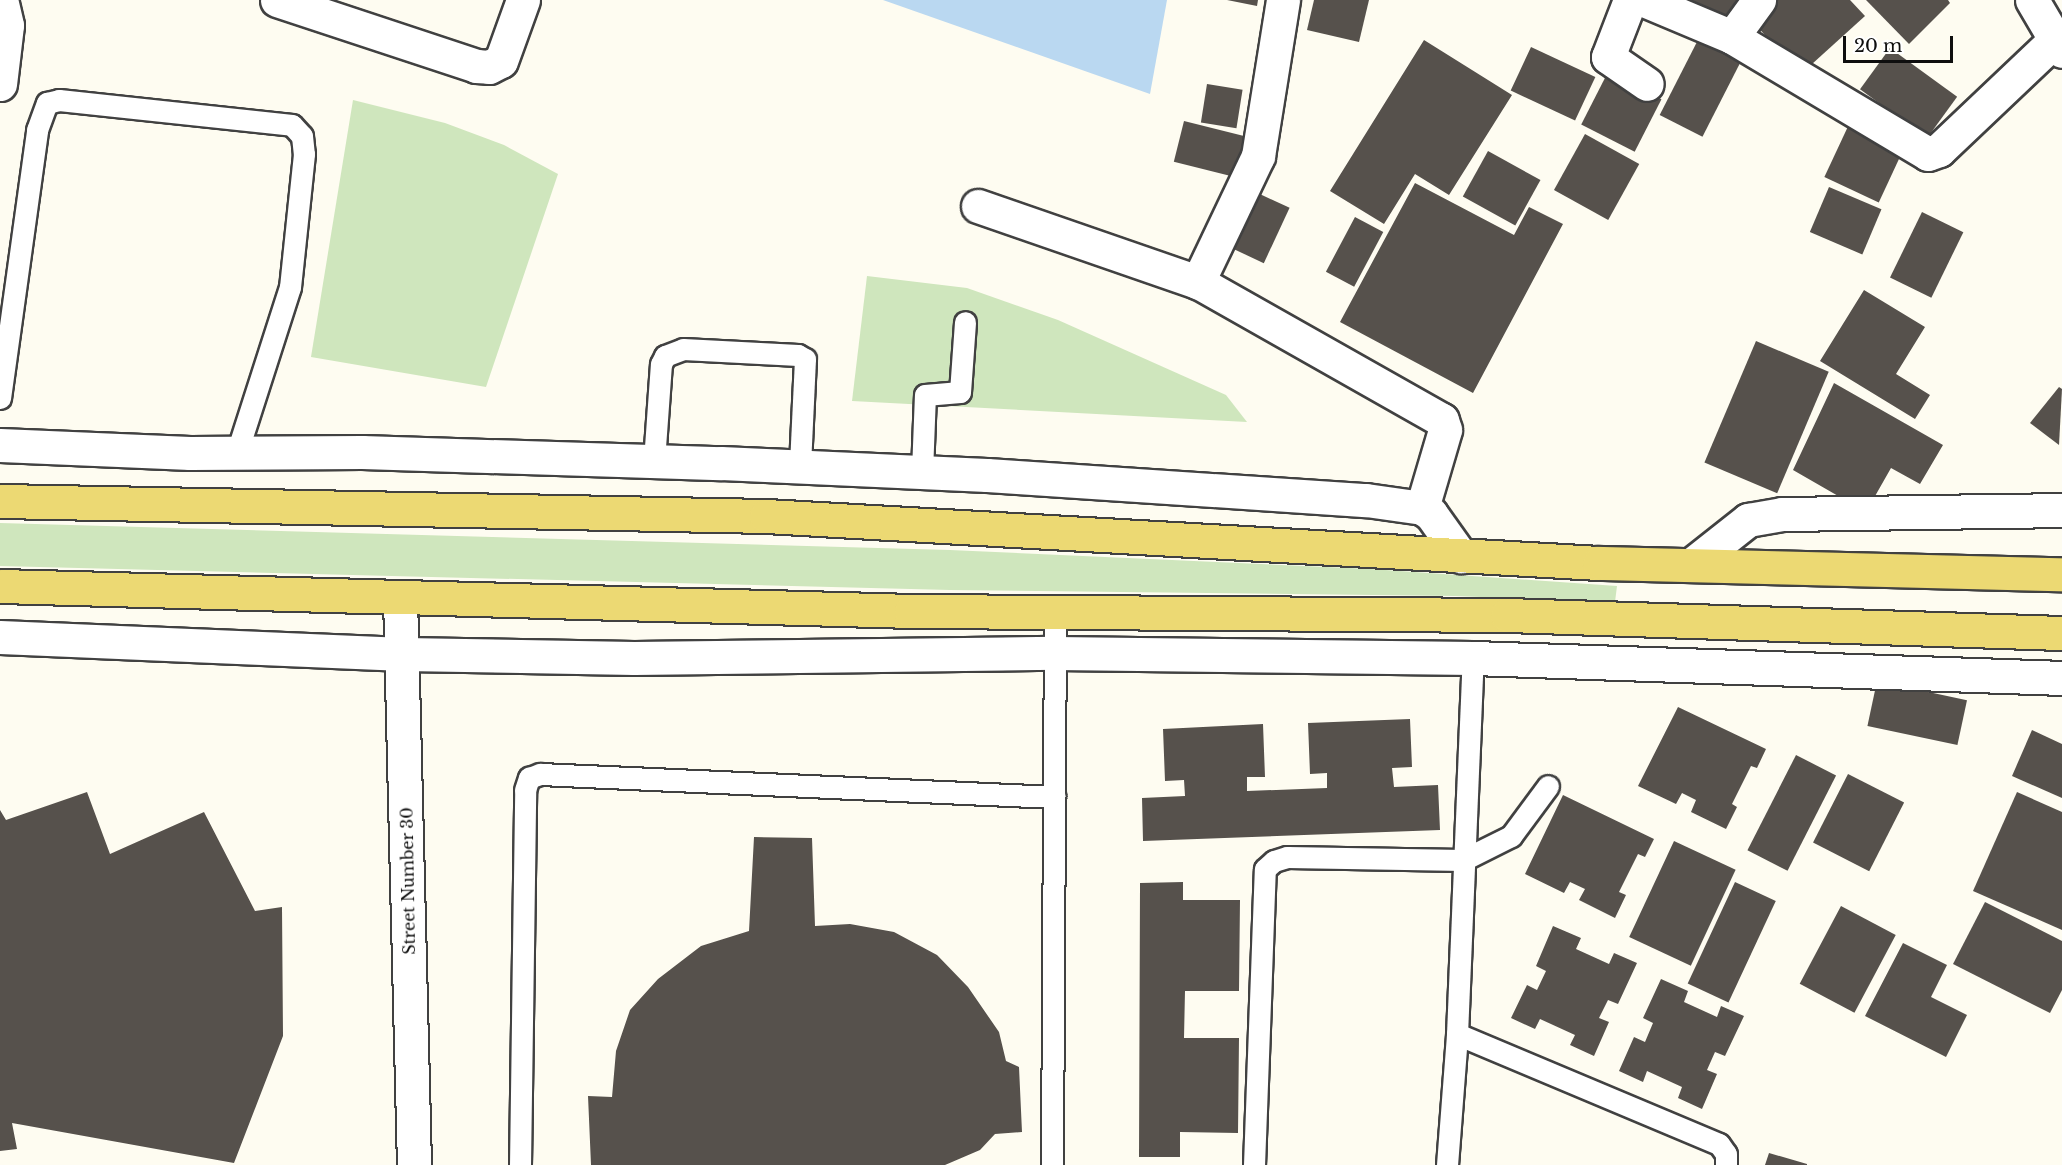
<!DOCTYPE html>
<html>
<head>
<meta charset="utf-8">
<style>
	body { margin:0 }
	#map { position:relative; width:2062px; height:1165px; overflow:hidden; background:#fefcf1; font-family:"Libre Baskerville",serif }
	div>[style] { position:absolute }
	.green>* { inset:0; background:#cfe6bd }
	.water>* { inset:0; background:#bad8f1 }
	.building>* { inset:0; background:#56514c; transform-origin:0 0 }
	.roads { filter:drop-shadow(2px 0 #414141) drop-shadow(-2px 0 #414141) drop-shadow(0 2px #414141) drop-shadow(0 -2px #414141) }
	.service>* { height:21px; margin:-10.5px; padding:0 10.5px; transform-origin:10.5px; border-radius:10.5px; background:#fff }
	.minor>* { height:33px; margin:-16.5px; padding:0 16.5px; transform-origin:16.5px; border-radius:16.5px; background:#fff }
	.tertiary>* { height:33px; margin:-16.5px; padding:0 16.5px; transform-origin:16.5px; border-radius:16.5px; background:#fff }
	.primary>* { height:33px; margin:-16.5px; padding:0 16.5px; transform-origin:16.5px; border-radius:16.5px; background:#ecd973 }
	span { translate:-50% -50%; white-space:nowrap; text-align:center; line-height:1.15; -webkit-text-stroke:6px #fff; paint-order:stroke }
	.street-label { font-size:16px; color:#0e0e0e }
	.scale { position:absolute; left:1843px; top:36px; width:110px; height:27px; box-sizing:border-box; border:3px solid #0e0e0e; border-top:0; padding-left:8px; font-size:18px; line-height:21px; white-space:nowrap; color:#0e0e0e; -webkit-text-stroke:4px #fff; paint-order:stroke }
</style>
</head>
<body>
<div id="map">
	<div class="green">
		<i style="clip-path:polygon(353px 100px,445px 123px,504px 145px,558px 174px,486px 387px,311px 357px)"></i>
		<i style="clip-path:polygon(867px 276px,967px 288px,1058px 320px,1226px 395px,1247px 422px,852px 401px)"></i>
		<i style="clip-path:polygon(0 523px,950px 550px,1371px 569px,1617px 586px,1615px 602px,1455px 596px,950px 590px,0 566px)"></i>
	</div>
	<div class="water">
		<i style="clip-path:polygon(883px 0,1167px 0,1150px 94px)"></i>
	</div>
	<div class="building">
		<i style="clip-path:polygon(1227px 0,1258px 0,1257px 6px)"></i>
		<i style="clip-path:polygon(1314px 0,1369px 0,1359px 42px,1307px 30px)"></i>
		<i style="clip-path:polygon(1690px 0,1745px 0,1728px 29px,1688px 4px)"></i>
		<i style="clip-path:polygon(1773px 0,1850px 0,1865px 16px,1801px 74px,1751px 20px)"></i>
		<i style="clip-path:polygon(1866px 0,1948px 0,1950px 3px,1909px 44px)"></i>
		<i style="left:1701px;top:34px;width:48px;height:91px;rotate:27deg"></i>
		<i style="clip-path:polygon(1424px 40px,1512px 95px,1449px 195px,1415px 174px,1384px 224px,1330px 191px)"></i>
		<i style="left:1531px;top:47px;width:71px;height:48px;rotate:25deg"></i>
		<i style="left:1890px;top:48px;width:83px;height:51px;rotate:36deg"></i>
		<i style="left:1608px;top:72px;width:60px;height:59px;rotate:27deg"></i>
		<i style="left:1207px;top:84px;width:36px;height:39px;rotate:9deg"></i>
		<i style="left:1851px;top:120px;width:60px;height:63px;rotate:25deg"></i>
		<i style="left:1184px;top:121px;width:71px;height:42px;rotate:14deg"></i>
		<i style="left:1585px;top:134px;width:62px;height:64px;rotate:29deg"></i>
		<i style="left:1488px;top:151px;width:60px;height:52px;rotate:29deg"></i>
		<i style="clip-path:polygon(1415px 183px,1514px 235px,1529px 207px,1563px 224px,1473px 393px,1340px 322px)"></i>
		<i style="left:1829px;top:187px;width:57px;height:49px;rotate:23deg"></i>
		<i style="left:1247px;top:188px;width:47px;height:61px;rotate:25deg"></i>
		<i style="left:1922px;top:212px;width:46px;height:73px;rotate:26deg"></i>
		<i style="left:1355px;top:217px;width:32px;height:62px;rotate:28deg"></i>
		<i style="clip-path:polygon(1864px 290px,1925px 327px,1896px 374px,1930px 395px,1915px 419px,1820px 361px)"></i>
		<i style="left:1756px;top:341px;width:79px;height:132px;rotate:23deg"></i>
		<i style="clip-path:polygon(1834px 383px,1943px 445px,1920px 484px,1891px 468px,1866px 512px,1793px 470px)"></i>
		<i style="clip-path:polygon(2059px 387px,2062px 389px,2059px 445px,2030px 423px)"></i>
		<i style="left:1877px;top:681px;width:92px;height:46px;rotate:12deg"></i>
		<i style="clip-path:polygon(1678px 707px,1766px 749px,1757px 768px,1751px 766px,1732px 804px,1737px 807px,1726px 829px,1691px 812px,1696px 800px,1682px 793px,1676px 804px,1638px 786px)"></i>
		<i style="clip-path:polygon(1410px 719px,1412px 767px,1392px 768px,1394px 787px,1438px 785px,1440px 830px,1143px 841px,1142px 798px,1185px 796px,1184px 780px,1165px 781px,1163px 729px,1263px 724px,1265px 777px,1247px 777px,1247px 791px,1327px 788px,1327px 773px,1310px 774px,1308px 723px)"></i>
		<i style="clip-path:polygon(2032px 730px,2062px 744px,2062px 798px,2012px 776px)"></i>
		<i style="left:1796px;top:755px;width:45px;height:107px;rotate:27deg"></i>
		<i style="left:1848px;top:774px;width:63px;height:77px;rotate:27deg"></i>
		<i style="clip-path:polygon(87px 792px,110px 854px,204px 812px,255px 911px,282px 907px,283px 1036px,234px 1163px,12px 1123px,17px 1149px,0 1151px,0 810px,6px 820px)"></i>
		<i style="clip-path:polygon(2017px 792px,2062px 812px,2062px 930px,1973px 891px)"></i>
		<i style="clip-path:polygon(1563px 795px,1654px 839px,1645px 857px,1638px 854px,1619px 892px,1626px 895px,1615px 918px,1579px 900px,1585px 889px,1570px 882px,1564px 893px,1525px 874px)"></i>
		<i style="clip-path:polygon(754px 837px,812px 838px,815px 926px,850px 924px,894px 932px,937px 955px,968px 987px,999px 1032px,1006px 1061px,1019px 1067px,1022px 1132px,995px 1134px,980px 1150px,945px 1165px,591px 1165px,588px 1096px,612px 1097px,616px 1051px,630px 1010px,658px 979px,701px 946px,749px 931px)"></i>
		<i style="left:1674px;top:841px;width:68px;height:106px;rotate:25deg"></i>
		<i style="clip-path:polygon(1183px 882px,1183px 900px,1240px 900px,1239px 991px,1185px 991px,1184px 1038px,1239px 1038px,1238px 1133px,1180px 1132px,1180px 1157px,1139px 1157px,1140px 883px)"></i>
		<i style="left:1735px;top:882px;width:45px;height:112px;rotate:25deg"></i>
		<i style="clip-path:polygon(1985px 902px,2062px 941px,2062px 990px,2050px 1013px,1953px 964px)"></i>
		<i style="left:1841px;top:906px;width:62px;height:88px;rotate:28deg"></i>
		<i style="clip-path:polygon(1553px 926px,1581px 938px,1576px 949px,1609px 964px,1614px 953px,1637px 963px,1618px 1004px,1608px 1000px,1599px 1018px,1609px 1022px,1594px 1056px,1570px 1045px,1575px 1035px,1540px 1019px,1535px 1029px,1511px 1018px,1527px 985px,1537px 990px,1546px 971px,1536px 966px)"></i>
		<i style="clip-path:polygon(1903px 943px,1947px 965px,1931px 997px,1967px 1015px,1946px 1057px,1865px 1016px)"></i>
		<i style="clip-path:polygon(1661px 979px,1688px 991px,1684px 1002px,1717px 1017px,1721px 1006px,1744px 1016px,1725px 1056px,1715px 1052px,1707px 1070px,1717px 1074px,1702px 1109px,1678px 1098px,1682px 1087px,1647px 1071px,1643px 1082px,1619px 1071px,1634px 1037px,1645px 1042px,1653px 1023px,1643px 1018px)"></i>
		<i style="clip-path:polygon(1769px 1153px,1807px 1164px,1807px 1165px,1765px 1165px)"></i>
	</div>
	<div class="roads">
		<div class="service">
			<i style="left:0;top:398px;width:271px;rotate:-82.1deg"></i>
			<i style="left:37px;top:130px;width:29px;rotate:-70deg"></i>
			<i style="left:47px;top:103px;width:12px;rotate:-14deg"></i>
			<i style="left:59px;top:100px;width:234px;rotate:6.1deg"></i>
			<i style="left:292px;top:125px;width:15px;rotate:48deg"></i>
			<i style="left:302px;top:136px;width:18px;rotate:84deg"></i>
			<i style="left:304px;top:154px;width:134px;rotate:96deg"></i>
			<i style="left:290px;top:287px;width:173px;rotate:107.8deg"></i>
			<i style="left:654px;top:461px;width:97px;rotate:-85.9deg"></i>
			<i style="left:661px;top:364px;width:9px;rotate:-63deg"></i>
			<i style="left:665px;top:356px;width:19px;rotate:-21deg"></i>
			<i style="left:683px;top:349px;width:115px;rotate:3deg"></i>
			<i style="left:798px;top:355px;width:8px;rotate:30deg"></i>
			<i style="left:805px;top:359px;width:108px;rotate:92.7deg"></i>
			<i style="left:922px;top:472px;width:77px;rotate:-87.8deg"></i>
			<i style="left:925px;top:395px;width:35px;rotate:-5deg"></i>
			<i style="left:960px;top:392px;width:70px;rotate:-85.9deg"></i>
			<i style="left:1457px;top:1034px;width:284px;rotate:22.8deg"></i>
			<i style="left:1719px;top:1144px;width:12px;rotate:55deg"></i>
			<i style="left:1726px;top:1154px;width:11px;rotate:90deg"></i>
			<i style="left:520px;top:1165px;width:375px;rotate:-89.2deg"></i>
			<i style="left:525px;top:790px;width:13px;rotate:-72deg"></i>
			<i style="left:529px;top:778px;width:12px;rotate:-20deg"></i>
			<i style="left:540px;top:774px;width:515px;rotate:2.56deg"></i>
			<i style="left:1052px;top:1165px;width:553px;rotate:-89.69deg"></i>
			<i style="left:1254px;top:1165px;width:296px;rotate:-87.9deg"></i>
			<i style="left:1265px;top:869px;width:12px;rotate:-42deg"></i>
			<i style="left:1274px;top:861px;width:14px;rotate:-17deg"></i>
			<i style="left:1287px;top:857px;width:176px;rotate:1deg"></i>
			<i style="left:1463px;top:860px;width:54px;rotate:-26.6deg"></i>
			<i style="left:1511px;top:836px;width:62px;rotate:-53.5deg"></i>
			<i style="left:1447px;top:1165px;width:131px;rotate:-85.6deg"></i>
			<i style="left:1457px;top:1034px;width:376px;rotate:-87.6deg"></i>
		</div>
		<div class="minor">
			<i style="left:277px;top:0;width:210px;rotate:18.3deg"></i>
			<i style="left:476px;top:66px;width:13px;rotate:4deg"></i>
			<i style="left:489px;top:67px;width:13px;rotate:-27deg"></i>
			<i style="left:501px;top:61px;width:65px;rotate:-70.2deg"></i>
			<i style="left:1283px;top:0;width:158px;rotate:99.1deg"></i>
			<i style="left:1258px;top:156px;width:140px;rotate:115.5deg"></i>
			<i style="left:1198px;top:282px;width:280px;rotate:29.5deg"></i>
			<i style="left:1442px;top:420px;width:10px;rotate:73deg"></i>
			<i style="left:1445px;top:430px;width:81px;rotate:106.4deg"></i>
			<i style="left:1630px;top:0;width:61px;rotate:111.1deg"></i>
			<i style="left:1608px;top:57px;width:47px;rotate:34.7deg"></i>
			<i style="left:1644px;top:0;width:95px;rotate:22.8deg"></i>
			<i style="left:1732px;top:37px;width:228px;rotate:30.8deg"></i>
			<i style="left:1928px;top:154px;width:12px;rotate:-20deg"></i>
			<i style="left:1939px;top:150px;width:158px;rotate:-43.5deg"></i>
			<i style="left:1732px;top:37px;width:46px;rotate:-53.9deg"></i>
			<i style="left:0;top:84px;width:59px;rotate:-83.2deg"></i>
			<i style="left:7px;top:25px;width:26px;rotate:-103deg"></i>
			<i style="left:978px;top:206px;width:233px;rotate:19.1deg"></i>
			<i style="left:1691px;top:565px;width:73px;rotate:-38.3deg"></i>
			<i style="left:1748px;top:520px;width:35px;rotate:-10deg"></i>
			<i style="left:1782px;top:514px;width:280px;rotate:-0.8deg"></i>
			<i style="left:400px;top:597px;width:568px;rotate:88.59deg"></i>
		</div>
		<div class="tertiary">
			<i style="left:2032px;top:0;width:59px;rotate:59.5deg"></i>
			<i style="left:0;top:445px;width:190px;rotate:2.4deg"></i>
			<i style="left:190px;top:453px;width:172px;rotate:-0.3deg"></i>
			<i style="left:362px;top:452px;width:359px;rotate:1.8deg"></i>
			<i style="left:721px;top:463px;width:266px;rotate:2.6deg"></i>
			<i style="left:987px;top:475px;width:380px;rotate:3.8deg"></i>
			<i style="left:1366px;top:500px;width:57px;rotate:8.1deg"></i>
			<i style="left:1422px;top:508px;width:11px;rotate:34deg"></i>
			<i style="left:1431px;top:514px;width:52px;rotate:54.5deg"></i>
			<i style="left:0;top:637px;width:404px;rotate:2.4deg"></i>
			<i style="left:404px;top:654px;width:230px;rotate:1deg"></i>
			<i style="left:634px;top:658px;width:421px;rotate:-0.7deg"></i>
			<i style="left:1055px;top:653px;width:418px;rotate:0.7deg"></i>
			<i style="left:1473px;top:658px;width:589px;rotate:1.94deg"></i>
		</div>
		<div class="primary">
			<i style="left:0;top:501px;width:766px;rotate:1.12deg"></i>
			<i style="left:766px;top:516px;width:834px;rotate:3.23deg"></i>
			<i style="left:1599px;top:563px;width:463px;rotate:1.4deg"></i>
			<i style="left:0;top:586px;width:911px;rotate:1.57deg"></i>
			<i style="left:911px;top:611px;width:596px;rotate:0.38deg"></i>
			<i style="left:1507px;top:615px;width:555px;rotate:1.86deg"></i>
		</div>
	</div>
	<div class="street-label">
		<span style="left:408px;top:881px;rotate:-91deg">Street Number 30</span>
	</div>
	<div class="scale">20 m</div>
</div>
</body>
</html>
